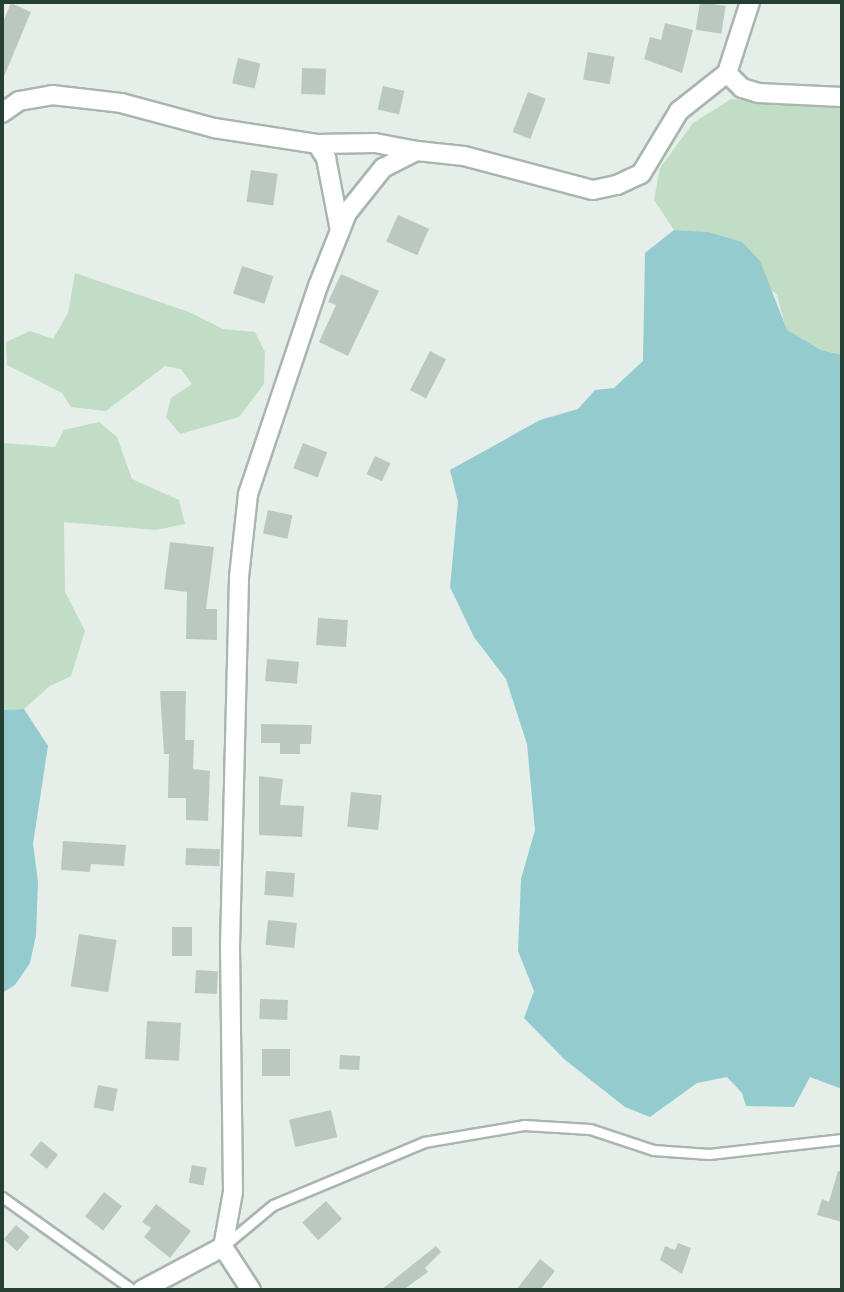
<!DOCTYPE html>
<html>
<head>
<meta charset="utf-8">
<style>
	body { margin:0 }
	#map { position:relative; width:844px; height:1292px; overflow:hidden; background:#e6eee9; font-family:Arial,sans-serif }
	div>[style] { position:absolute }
	.green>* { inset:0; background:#c1ddc5 }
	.water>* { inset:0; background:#93cbce }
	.building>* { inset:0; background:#bbc8c2; transform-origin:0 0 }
	.roads { filter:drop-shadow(2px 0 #a9b6af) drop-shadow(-2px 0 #a9b6af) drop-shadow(0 2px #a9b6af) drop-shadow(0 -2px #a9b6af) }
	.service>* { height:9px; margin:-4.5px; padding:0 4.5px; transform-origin:4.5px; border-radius:4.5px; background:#fff }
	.minor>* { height:18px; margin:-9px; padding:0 9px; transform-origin:9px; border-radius:9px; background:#fff }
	span { translate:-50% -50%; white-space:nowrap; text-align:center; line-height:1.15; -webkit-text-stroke:6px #f6faf8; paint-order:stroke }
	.frame { position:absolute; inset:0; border:4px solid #263f35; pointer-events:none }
</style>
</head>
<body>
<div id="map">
	<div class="green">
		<i style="clip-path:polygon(731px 99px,842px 108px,842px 355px,821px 350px,786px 330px,777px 295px,708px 232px,674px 230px,654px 200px,660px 168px,693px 123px)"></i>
		<i style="clip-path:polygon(75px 273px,189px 312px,223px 329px,255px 332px,265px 352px,264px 384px,239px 417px,180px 434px,166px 417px,171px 398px,192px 384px,181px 369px,165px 366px,106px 411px,71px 407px,62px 393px,7px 365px,6px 342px,30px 331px,53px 339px,68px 313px)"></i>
		<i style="clip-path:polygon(99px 422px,117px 437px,132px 479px,179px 500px,185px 524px,156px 530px,64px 522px,65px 592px,85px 631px,71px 676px,50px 686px,24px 709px,2px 710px,2px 443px,55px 447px,64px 430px)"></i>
	</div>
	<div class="water">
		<i style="clip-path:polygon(674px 230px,708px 232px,742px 242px,760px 261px,787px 330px,821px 350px,842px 355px,842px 1089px,810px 1077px,794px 1107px,746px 1106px,742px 1093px,727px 1077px,697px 1083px,650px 1117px,625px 1107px,564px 1059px,524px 1018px,534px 991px,518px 951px,521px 879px,535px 830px,527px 744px,506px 679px,474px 637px,450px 587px,458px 502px,450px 470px,540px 420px,578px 409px,595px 390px,614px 388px,643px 361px,645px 253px)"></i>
		<i style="clip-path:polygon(24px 709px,48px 746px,33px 844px,38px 882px,36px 935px,30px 963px,15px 985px,2px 993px,2px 710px)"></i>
	</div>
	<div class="building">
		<i style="left:700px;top:2px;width:26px;height:28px;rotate:9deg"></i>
		<i style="clip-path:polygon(11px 3px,31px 12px,2px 81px,2px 24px)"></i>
		<i style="clip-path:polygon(665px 23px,693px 30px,682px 73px,644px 59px,650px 37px,661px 40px)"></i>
		<i style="left:588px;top:52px;width:27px;height:28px;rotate:10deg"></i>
		<i style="left:238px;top:58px;width:23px;height:26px;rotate:13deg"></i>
		<i style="left:302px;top:68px;width:24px;height:26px;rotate:2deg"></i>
		<i style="left:383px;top:86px;width:22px;height:24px;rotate:13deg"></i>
		<i style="left:528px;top:92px;width:19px;height:43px;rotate:21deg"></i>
		<i style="left:251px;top:170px;width:27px;height:32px;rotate:8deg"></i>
		<i style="left:398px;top:215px;width:34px;height:29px;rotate:24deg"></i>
		<i style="left:242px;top:266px;width:33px;height:29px;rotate:18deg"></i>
		<i style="clip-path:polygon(341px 274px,379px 291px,348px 356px,319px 342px,336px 305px,328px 302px)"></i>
		<i style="left:430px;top:351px;width:18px;height:44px;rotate:27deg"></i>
		<i style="left:303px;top:443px;width:26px;height:27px;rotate:21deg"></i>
		<i style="left:375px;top:456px;width:17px;height:20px;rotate:25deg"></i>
		<i style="left:268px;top:510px;width:25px;height:24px;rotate:12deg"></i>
		<i style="clip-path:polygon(170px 542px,214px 547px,206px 609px,217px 609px,217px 640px,186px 639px,187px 592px,164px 589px)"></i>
		<i style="left:318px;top:618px;width:30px;height:27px;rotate:4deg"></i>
		<i style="left:267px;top:659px;width:32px;height:22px;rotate:5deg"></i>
		<i style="clip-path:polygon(160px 691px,186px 691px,185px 740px,194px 740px,193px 769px,210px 771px,208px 821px,186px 820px,186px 798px,168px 798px,169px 754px,164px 754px)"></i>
		<i style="clip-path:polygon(261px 724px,312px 725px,311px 744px,300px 744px,300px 754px,280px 754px,280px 743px,261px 743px)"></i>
		<i style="clip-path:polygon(259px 776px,283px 779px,280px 805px,304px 806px,302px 837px,259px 835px)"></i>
		<i style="left:351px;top:792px;width:31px;height:35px;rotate:6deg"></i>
		<i style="clip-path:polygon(63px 841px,126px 845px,124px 866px,91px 864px,90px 872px,61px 870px)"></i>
		<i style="left:186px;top:848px;width:34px;height:17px;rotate:2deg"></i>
		<i style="left:266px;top:871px;width:29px;height:24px;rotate:4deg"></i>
		<i style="left:268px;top:920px;width:29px;height:25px;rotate:6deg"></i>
		<i style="left:172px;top:927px;width:20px;height:29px"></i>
		<i style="left:79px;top:934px;width:38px;height:53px;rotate:9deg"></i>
		<i style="left:196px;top:970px;width:22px;height:23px;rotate:3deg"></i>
		<i style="left:260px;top:999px;width:28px;height:20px;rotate:2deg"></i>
		<i style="left:147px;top:1021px;width:34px;height:38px;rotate:3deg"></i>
		<i style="left:262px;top:1049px;width:28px;height:27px"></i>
		<i style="left:340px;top:1055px;width:20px;height:14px;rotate:3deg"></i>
		<i style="left:98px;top:1085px;width:20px;height:23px;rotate:11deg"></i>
		<i style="left:331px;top:1110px;width:28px;height:43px;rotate:77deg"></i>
		<i style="left:41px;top:1141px;width:22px;height:18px;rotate:39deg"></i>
		<i style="left:192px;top:1165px;width:15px;height:18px;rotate:11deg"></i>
		<i style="clip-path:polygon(838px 1171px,842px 1171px,842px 1222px,817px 1215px,822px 1199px,829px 1202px)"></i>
		<i style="left:104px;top:1192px;width:23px;height:31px;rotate:38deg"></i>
		<i style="left:326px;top:1201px;width:24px;height:32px;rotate:48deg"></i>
		<i style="clip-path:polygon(156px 1204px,191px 1231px,170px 1258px,144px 1237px,151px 1228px,142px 1222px)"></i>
		<i style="left:16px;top:1225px;width:18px;height:19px;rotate:41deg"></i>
		<i style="clip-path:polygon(678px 1243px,691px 1248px,682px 1274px,660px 1260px,665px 1246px,675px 1250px)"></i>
		<i style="clip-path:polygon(436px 1246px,441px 1252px,425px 1268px,428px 1272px,403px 1290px,381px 1290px)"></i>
		<i style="clip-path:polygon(540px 1259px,555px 1271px,540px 1290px,516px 1290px)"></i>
	</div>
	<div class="roads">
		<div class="service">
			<i style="left:2px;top:1197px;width:161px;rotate:35.4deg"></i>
			<i style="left:226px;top:1244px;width:61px;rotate:-39.7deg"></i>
			<i style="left:273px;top:1205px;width:164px;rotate:-22.6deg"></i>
			<i style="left:424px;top:1142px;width:101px;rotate:-9.6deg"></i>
			<i style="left:524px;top:1125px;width:66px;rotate:3.5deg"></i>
			<i style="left:590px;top:1129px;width:66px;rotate:18.4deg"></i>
			<i style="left:653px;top:1150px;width:56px;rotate:4.1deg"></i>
			<i style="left:709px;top:1154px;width:134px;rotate:-6.4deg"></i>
		</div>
		<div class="minor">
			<i style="left:750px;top:2px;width:75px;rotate:107.9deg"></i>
			<i style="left:727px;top:73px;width:21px;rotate:45deg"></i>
			<i style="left:742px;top:88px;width:17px;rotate:17deg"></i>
			<i style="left:758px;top:93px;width:84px;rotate:2.7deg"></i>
			<i style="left:2px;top:113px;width:21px;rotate:-35deg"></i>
			<i style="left:19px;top:101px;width:34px;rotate:-10deg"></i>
			<i style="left:52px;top:95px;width:69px;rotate:6.6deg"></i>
			<i style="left:121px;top:103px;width:96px;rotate:15deg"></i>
			<i style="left:214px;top:128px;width:104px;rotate:8.8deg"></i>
			<i style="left:317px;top:144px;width:17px;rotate:57deg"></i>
			<i style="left:326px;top:158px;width:74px;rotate:79.1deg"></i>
			<i style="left:317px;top:144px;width:58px;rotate:-1deg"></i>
			<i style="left:375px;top:143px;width:43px;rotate:10.8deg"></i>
			<i style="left:142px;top:1290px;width:92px;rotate:-28deg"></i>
			<i style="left:251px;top:1290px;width:51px;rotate:-123.1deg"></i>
			<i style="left:223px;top:1247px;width:56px;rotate:-79.7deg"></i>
			<i style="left:233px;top:1192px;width:245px;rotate:-90.7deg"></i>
			<i style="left:230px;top:947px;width:370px;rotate:-88.6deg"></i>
			<i style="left:239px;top:577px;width:83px;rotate:-83.8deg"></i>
			<i style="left:248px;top:494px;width:219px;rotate:-71.4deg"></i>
			<i style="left:318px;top:286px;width:79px;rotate:-68.3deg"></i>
			<i style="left:347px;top:213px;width:58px;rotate:-51.3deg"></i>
			<i style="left:383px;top:168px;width:38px;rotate:-27deg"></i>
			<i style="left:417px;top:151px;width:47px;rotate:6.1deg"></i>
			<i style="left:464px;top:156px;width:133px;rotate:14.8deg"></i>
			<i style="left:593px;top:190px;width:25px;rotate:-12deg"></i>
			<i style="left:617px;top:185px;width:26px;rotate:-25deg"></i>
			<i style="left:641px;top:174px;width:74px;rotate:-58.9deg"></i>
			<i style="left:679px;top:111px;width:61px;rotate:-38.4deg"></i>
		</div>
	</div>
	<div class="frame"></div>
</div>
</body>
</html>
